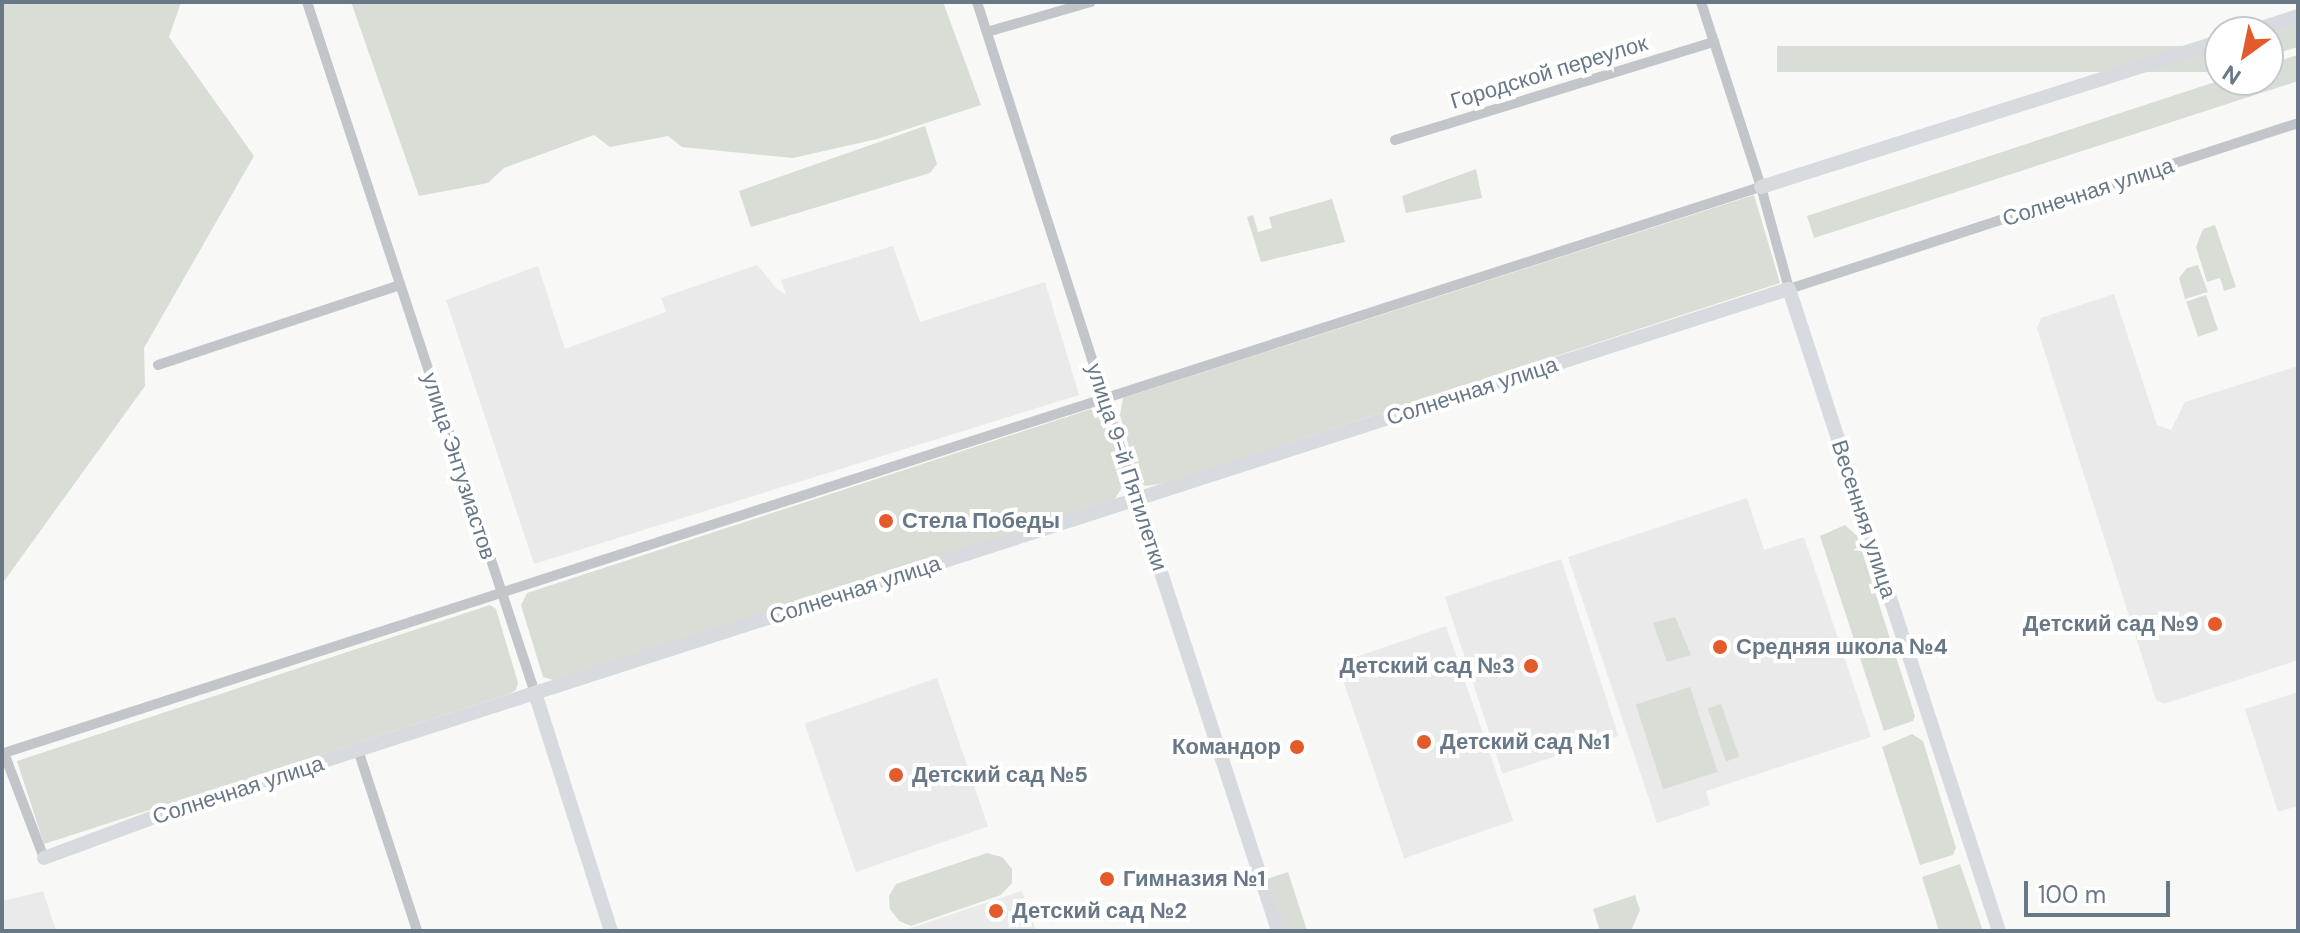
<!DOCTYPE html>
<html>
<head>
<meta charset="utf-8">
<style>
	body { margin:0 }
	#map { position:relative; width:2300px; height:933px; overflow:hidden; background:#f8f9f6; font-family:"DM Sans",sans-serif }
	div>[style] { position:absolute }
	.built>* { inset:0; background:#e9eae9; transform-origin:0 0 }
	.green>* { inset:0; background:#d8ddd5; transform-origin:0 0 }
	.street>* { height:10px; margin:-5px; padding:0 5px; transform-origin:5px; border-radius:5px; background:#c2c6ca }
	.secondary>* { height:14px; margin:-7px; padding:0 7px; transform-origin:7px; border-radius:7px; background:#d7dbdf }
	.dots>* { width:22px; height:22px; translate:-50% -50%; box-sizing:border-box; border:4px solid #fff; border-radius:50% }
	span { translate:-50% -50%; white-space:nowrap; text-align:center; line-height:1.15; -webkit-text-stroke:8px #fff; paint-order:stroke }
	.street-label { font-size:22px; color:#687887 }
	.poi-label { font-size:22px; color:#687887; font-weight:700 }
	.left { translate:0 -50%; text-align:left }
	.right { translate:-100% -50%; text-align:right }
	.frame { position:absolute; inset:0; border:4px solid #687887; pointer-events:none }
	.north { position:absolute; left:2204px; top:16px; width:80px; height:80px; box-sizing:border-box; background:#fff; border:2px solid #c3c9cf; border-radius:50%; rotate:213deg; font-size:22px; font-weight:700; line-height:32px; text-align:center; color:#687887 }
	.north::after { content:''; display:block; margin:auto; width:28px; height:36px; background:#e35a2b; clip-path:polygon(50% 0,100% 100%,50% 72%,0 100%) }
	.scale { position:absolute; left:2024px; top:881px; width:146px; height:36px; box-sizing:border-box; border:4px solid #687887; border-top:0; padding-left:10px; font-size:24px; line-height:28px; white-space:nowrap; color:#687887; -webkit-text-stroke:6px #fff; paint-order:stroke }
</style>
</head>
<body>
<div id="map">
	<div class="built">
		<i style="clip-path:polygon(893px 246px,920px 322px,1045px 282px,1079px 395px,534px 564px,446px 300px,538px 266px,565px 349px,666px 312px,661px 298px,757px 265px,777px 289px,786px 295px,781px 280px)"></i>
		<i style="clip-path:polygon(2114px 294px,2157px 425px,2171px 430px,2185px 402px,2298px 366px,2298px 660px,2164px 704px,2156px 700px,2037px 328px,2041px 318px)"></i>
		<i style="clip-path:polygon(1747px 498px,1764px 550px,1804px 537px,1871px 737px,1706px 791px,1710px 805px,1657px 823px,1568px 557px)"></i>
		<i style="left:1561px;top:559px;width:186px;height:122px;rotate:72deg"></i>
		<i style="left:1446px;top:626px;width:206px;height:115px;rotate:71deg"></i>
		<i style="left:937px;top:678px;width:157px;height:140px;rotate:71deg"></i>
		<i style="clip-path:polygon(2298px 692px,2298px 806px,2278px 812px,2245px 709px)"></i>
		<i style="clip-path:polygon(43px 891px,56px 931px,2px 931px,2px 901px)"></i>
		<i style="clip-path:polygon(1022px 891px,1036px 931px,902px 931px)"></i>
	</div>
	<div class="green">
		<i style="clip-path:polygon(2px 2px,181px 2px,169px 37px,254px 156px,144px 348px,145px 386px,2px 584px)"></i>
		<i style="clip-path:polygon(351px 2px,943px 2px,981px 105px,877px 139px,793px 158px,682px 147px,668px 136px,610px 147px,594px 135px,504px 168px,488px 183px,419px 196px)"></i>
		<i style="clip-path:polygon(2298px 21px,2298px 47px,2268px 56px,2268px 32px)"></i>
		<i style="left:2220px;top:46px;width:26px;height:443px;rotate:90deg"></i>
		<i style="clip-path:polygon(2298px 55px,2298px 81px,1814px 238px,1807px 216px,2221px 80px,2268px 80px,2268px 64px)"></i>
		<i style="clip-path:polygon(925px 126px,937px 164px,930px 173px,751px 227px,739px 191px)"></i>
		<i style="clip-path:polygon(1476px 169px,1482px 198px,1406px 213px,1402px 196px)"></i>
		<i style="clip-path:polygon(1754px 195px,1780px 283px,1166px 483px,1145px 486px,1138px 478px,1120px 415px,1123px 398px)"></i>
		<i style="clip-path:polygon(1332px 199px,1345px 242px,1261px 262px,1247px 217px,1253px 215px,1258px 232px,1272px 228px,1269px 217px)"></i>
		<i style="clip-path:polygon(2215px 225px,2236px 287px,2224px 291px,2220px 278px,2207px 282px,2196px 247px,2203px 229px)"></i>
		<i style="clip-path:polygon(2198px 265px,2208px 292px,2185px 299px,2179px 278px,2187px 268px)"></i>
		<i style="left:2206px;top:295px;width:37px;height:21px;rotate:71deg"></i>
		<i style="clip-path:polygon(1094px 408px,1105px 413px,1125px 482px,1115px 499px,556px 681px,543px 677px,521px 605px,527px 593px)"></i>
		<i style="clip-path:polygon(1845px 525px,1857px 536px,1915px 716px,1913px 721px,1884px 731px,1820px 536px)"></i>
		<i style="clip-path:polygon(490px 605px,496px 609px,518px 683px,516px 690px,509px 694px,44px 844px,17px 761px)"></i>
		<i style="clip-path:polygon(1675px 617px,1691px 655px,1667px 662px,1653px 623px)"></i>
		<i style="left:1690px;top:687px;width:89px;height:57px;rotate:72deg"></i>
		<i style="left:1721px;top:704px;width:56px;height:14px;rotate:71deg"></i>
		<i style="clip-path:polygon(1912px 734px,1923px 741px,1956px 848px,1953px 855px,1920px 865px,1882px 747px)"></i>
		<i style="clip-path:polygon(987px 853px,1002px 857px,1012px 869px,1012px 883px,1001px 895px,911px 926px,899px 921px,890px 909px,889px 896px,896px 884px)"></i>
		<i style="clip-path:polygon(1960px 864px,1983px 931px,1939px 931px,1922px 877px)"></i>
		<i style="left:1288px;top:872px;width:62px;height:21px;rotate:72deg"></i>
		<i style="clip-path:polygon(1635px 895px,1640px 910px,1631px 931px,1600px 931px,1593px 909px)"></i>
	</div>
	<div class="street">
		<i style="left:307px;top:2px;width:728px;rotate:71.74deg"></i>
		<i style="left:977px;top:2px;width:522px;rotate:72.15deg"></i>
		<i style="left:1701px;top:2px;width:194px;rotate:72deg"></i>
		<i style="left:1761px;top:187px;width:106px;rotate:74.6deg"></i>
		<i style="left:1789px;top:289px;width:535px;rotate:-18.06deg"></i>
		<i style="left:987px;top:32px;width:108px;rotate:-16.1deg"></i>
		<i style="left:1395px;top:140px;width:334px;rotate:-17.1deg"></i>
		<i style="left:158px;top:365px;width:255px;rotate:-18.3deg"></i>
		<i style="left:358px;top:750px;width:190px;rotate:71.9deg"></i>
		<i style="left:44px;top:858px;width:112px;rotate:-110.9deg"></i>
		<i style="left:4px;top:753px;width:1846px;rotate:-17.86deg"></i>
	</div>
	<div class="secondary">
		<i style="left:2249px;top:32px;width:52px;rotate:-18.1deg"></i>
		<i style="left:1761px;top:187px;width:482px;rotate:-17.6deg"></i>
		<i style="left:1137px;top:499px;width:454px;rotate:71.9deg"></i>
		<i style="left:535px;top:693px;width:250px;rotate:72.3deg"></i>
		<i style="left:44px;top:858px;width:146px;rotate:-20.4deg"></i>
		<i style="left:181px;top:807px;width:1689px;rotate:-17.86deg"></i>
		<i style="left:1789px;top:289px;width:675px;rotate:71.89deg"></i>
	</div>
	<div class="dots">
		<i style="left:886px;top:521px;background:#e35a2b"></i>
		<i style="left:2215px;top:624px;background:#e35a2b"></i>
		<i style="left:1720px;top:647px;background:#e35a2b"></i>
		<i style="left:1531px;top:666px;background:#e35a2b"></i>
		<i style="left:1424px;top:742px;background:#e35a2b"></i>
		<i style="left:1297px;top:747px;background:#e35a2b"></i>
		<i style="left:896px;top:775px;background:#e35a2b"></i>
		<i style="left:1107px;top:879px;background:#e35a2b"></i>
		<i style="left:996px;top:911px;background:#e35a2b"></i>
	</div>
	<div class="street-label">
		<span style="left:1549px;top:72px;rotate:-17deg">Городской переулок</span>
		<span style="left:2088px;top:192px;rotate:-18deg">Солнечная улица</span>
		<span style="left:1472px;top:391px;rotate:-18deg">Солнечная улица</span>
		<span style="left:459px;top:466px;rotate:72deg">улица Энтузиастов</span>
		<span style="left:1127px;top:467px;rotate:72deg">улица 9-й Пятилетки</span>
		<span style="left:1864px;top:519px;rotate:72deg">Весенняя улица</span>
		<span style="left:855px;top:590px;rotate:-18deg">Солнечная улица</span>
		<span style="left:238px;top:790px;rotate:-18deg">Солнечная улица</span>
	</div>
	<div class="poi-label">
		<span class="left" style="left:902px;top:521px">Стела Победы</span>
		<span class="right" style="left:2199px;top:624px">Детский сад №9</span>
		<span class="left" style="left:1736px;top:647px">Средняя школа №4</span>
		<span class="right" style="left:1515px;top:666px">Детский сад №3</span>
		<span class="left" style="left:1440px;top:742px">Детский сад №1</span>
		<span class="right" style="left:1281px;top:747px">Командор</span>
		<span class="left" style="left:912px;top:775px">Детский сад №5</span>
		<span class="left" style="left:1123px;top:879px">Гимназия №1</span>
		<span class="left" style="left:1012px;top:911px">Детский сад №2</span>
	</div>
	<div class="frame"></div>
	<div class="north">N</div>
	<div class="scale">100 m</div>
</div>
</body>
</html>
